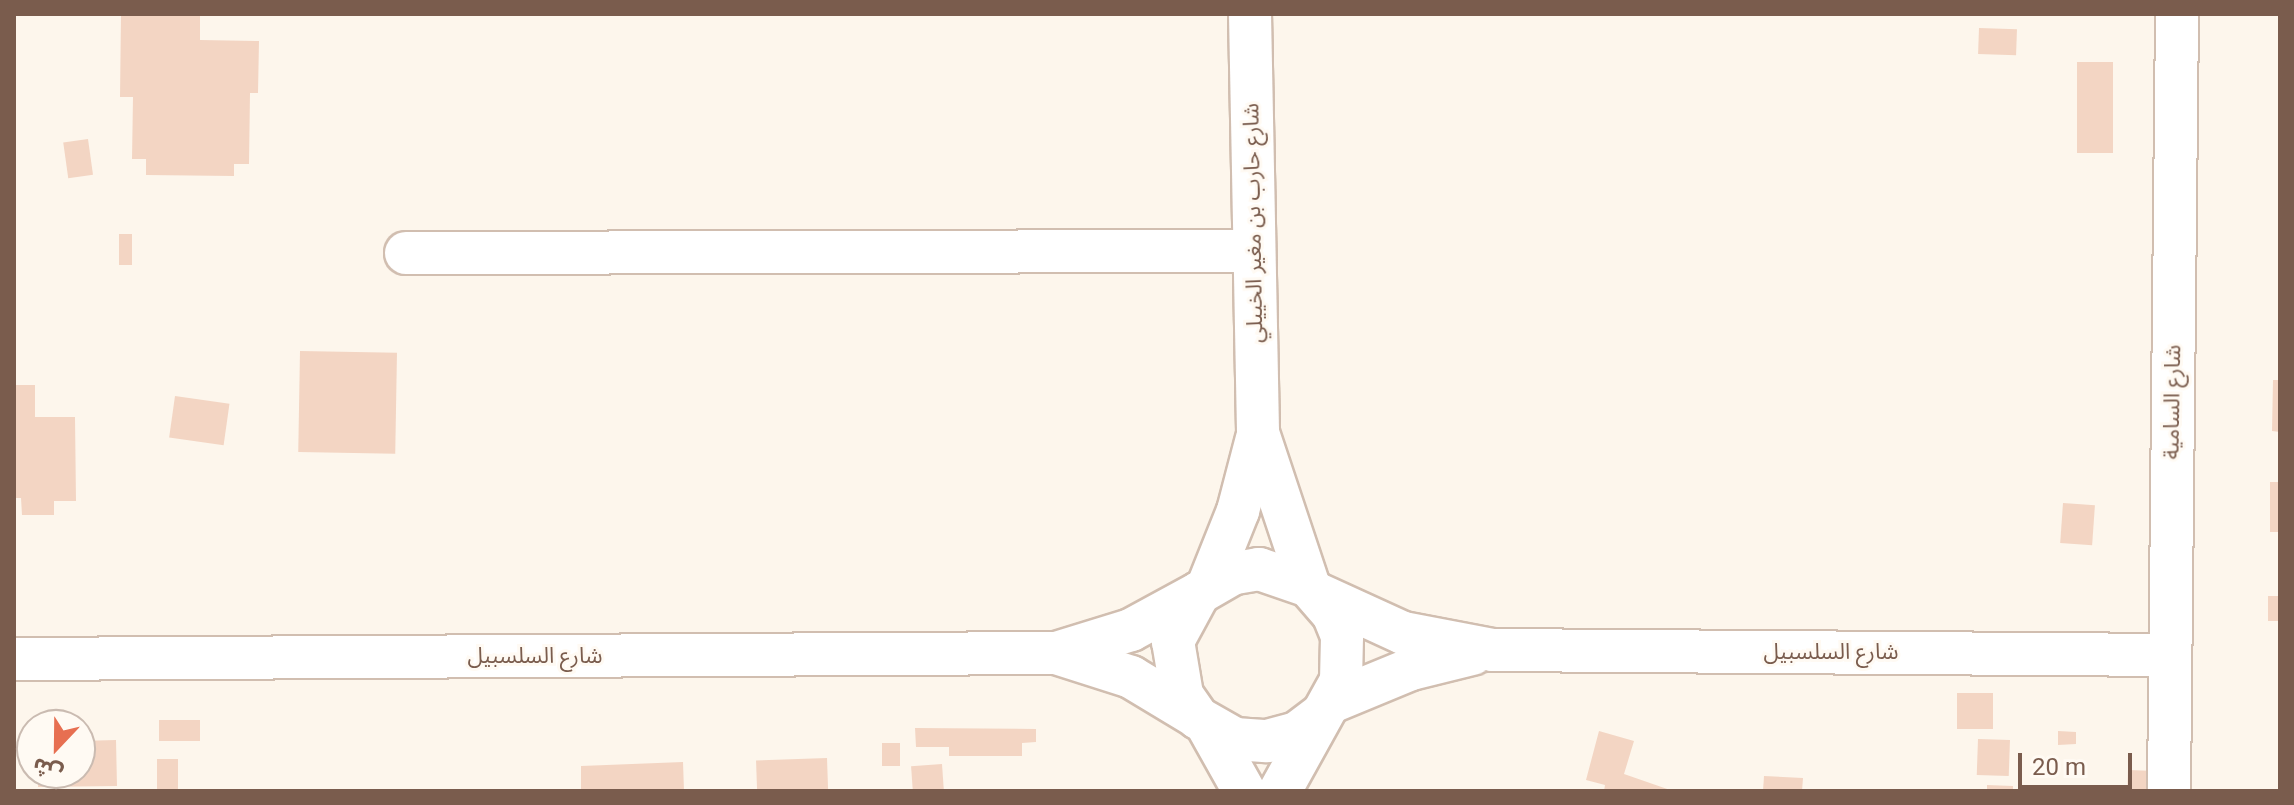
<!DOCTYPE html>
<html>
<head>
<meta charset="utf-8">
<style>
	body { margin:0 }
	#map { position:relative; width:2294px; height:805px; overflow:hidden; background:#fdf6ec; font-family:Roboto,"Noto Sans Arabic",sans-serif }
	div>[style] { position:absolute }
	.building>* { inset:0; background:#f3d5c3; transform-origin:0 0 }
	.roads { filter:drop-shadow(2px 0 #d1beb0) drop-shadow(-2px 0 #d1beb0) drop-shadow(0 2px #d1beb0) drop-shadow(0 -2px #d1beb0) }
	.street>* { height:42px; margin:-21px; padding:0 21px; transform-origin:21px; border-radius:21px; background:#fff }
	span { translate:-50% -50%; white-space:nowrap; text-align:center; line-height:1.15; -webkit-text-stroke:6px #fffaf3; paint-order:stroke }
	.street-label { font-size:22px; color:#7a5c4d }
	.frame { position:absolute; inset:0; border:16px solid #7a5c4d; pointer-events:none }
	.north { position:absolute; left:16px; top:709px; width:80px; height:80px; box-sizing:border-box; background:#fffaf3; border:2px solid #cabbb1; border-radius:50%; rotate:202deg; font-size:22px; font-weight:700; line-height:32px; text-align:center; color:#7a5c4d }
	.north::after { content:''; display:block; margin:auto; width:28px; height:36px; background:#e76f51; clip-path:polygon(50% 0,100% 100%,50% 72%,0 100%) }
	.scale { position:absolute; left:2018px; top:753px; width:114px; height:36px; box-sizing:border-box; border:4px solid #7a5c4d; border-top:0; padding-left:10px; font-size:24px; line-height:28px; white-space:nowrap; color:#7a5c4d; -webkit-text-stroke:6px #fffaf3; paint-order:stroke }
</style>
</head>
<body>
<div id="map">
	<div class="building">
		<i style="clip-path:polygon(121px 14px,200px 14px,200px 40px,259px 41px,258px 93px,250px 93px,249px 164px,234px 164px,234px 176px,146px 175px,146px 159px,132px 159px,133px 97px,120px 97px)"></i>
		<i style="left:1979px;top:28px;width:38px;height:26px;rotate:2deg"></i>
		<i style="left:2077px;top:62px;width:36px;height:91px"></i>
		<i style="left:88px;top:139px;width:36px;height:25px;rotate:82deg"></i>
		<i style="left:119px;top:234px;width:13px;height:31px"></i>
		<i style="left:300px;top:351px;width:97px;height:101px;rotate:1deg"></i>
		<i style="clip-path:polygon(2273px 380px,2280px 380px,2280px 432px,2272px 431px)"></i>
		<i style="clip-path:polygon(14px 385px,35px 385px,35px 417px,75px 417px,76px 501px,54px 501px,54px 515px,22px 515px,21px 498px,14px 498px)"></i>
		<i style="left:175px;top:396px;width:55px;height:42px;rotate:8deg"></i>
		<i style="left:2280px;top:482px;width:50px;height:10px;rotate:90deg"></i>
		<i style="left:2063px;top:503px;width:32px;height:40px;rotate:4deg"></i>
		<i style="left:2268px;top:596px;width:12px;height:25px"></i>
		<i style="left:1957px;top:693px;width:36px;height:36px"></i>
		<i style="left:159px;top:720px;width:41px;height:21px"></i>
		<i style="clip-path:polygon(915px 728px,1036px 729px,1036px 742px,1022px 743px,1022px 756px,949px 756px,949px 747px,916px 747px)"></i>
		<i style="clip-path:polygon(1599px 731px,1634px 741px,1624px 774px,1673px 791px,1604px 791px,1605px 785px,1586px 780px)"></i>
		<i style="clip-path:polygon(2058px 731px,2076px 732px,2076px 744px,2058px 745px)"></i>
		<i style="left:1978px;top:739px;width:32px;height:36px;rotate:2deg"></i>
		<i style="clip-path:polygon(116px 740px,117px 786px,38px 787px,38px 773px,80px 773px,80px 741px)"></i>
		<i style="left:900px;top:743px;width:23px;height:18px;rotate:90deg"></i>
		<i style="left:827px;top:758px;width:33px;height:71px;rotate:88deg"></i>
		<i style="left:157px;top:759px;width:21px;height:32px"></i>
		<i style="clip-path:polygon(683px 762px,684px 791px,581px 791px,581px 766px)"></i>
		<i style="left:942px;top:764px;width:27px;height:31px;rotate:86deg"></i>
		<i style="left:2128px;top:770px;width:35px;height:21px;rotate:2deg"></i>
		<i style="clip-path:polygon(1764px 776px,1803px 778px,1802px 791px,1763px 791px)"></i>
		<i style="clip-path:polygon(1987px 785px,2013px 786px,2013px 791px,1987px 791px)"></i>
	</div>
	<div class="roads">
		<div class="street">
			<i style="left:1250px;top:14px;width:419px;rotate:88.9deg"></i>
			<i style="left:1258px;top:433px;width:161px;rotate:71.6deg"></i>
			<i style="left:406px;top:253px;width:847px;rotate:-0.14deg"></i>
			<i style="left:1208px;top:586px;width:81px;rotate:-68.2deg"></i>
			<i style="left:1238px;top:511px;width:75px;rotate:-75.4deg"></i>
			<i style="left:1320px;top:595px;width:91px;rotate:24.6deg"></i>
			<i style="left:1403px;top:633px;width:92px;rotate:10.7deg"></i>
			<i style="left:1493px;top:650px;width:676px;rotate:0.42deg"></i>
			<i style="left:1056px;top:653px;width:79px;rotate:17.7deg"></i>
			<i style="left:1131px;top:677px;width:76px;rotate:31deg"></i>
			<i style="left:14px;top:659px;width:1042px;rotate:-0.33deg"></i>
			<i style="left:1056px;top:653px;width:78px;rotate:-17deg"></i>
			<i style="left:1131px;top:630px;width:77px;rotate:-28.6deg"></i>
			<i style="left:1331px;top:702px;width:87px;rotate:-22.4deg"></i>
			<i style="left:1411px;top:669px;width:63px;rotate:-13.8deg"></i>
			<i style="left:1207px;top:725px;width:76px;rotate:60.7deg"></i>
			<i style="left:1280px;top:791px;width:126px;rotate:-61deg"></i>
			<i style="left:1341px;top:681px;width:45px;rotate:-88.7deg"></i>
			<i style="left:1342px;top:636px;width:24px;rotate:-112deg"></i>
			<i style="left:1333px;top:614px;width:37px;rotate:-131deg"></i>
			<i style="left:1309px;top:586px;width:53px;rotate:-161.2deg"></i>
			<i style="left:1259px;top:569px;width:27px;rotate:170deg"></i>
			<i style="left:1232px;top:574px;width:38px;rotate:150deg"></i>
			<i style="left:1199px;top:593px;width:55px;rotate:118.4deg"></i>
			<i style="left:1173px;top:641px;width:55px;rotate:80.5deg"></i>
			<i style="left:1182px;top:695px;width:28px;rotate:55deg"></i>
			<i style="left:1198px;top:718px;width:43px;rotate:29.6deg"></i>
			<i style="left:1235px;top:739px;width:32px;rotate:4deg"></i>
			<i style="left:1267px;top:741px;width:31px;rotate:-15deg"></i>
			<i style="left:1297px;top:733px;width:31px;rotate:-37deg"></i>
			<i style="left:2169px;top:791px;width:777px;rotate:-89.41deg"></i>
		</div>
	</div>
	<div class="street-label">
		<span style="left:1253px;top:223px;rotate:-91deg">شارع حارب بن مغير الخييلي</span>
		<span style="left:2172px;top:402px;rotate:-89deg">شارع السامية</span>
		<span style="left:1831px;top:652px">شارع السلسبيل</span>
		<span style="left:535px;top:656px">شارع السلسبيل</span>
	</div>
	<div class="frame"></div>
	<div class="north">ش</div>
	<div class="scale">20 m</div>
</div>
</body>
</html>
